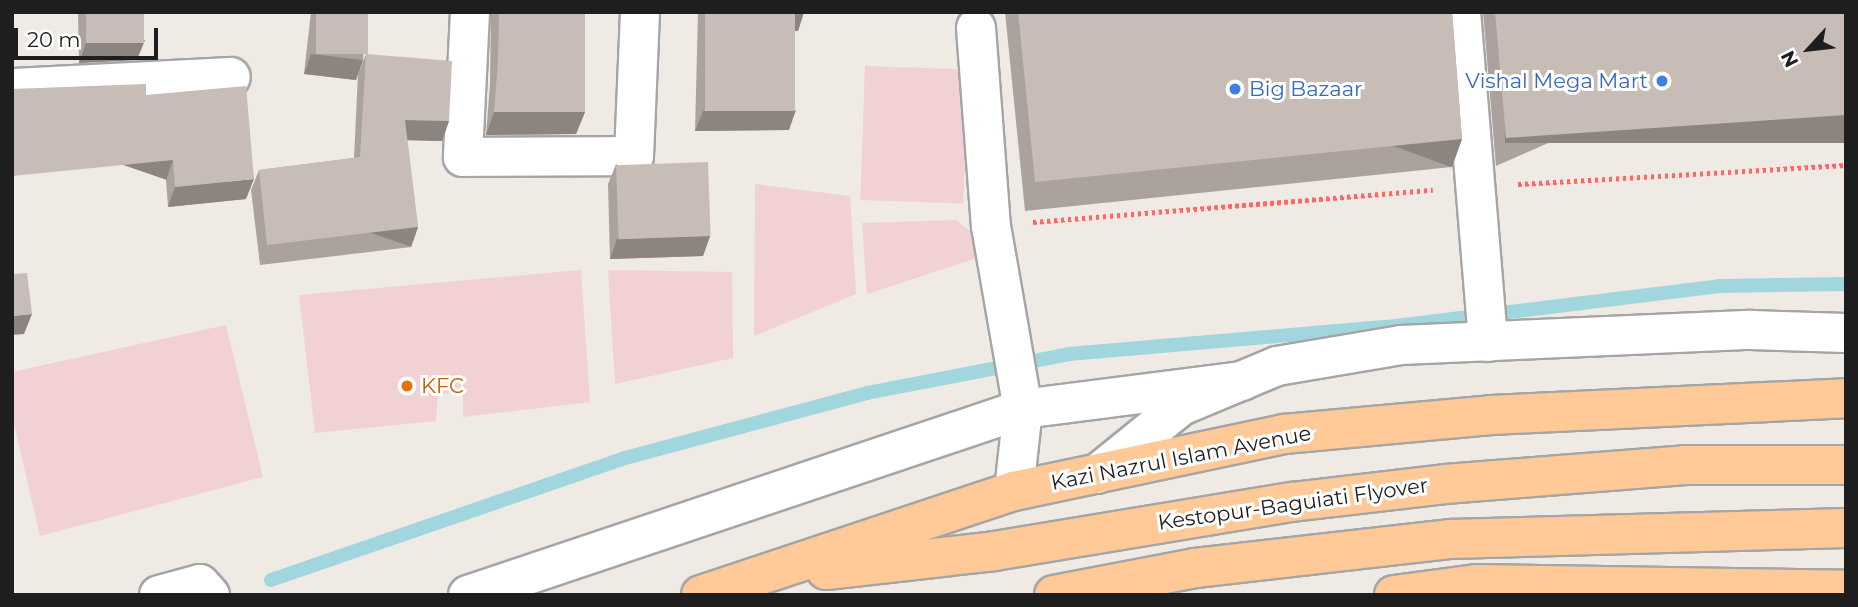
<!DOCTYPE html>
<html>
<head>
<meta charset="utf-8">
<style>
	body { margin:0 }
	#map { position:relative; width:1858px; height:607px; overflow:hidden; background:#efeae3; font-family:Montserrat,sans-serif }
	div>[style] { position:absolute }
	.commercial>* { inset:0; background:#f1d1d3; transform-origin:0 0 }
	.stream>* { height:14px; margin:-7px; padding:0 7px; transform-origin:7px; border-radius:7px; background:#a1d6df }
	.path>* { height:4.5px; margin-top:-2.25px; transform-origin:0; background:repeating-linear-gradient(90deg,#ff6664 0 3.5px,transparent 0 7px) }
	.roads { filter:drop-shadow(2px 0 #a5a5a5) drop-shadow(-2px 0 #a5a5a5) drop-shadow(0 2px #a5a5a5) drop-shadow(0 -2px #a5a5a5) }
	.minor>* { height:38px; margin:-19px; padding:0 19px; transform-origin:19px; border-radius:19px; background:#fff }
	.major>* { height:38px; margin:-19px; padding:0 19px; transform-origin:19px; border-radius:19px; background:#ffca98 }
	.wall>* { inset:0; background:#aba29d }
	.shaded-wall>* { inset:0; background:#8b847f; transform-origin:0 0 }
	.building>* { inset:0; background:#c7bcb6; transform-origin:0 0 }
	.dots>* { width:19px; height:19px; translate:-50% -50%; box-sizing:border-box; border:4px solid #fff; border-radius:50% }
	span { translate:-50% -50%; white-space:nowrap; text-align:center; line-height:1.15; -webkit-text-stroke:6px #fff; paint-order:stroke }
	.shop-label { font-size:21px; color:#366cbe }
	.right { translate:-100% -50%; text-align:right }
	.left { translate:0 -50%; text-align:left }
	.food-label { font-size:21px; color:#c56008 }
	.street-label { font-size:21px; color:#1e1e1e }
	.frame { position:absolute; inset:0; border:14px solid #1e1e1e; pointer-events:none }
	.north { position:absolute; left:1774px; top:14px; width:70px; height:70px; -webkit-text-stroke:5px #fff; paint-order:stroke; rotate:243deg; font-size:19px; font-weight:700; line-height:28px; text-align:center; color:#1e1e1e }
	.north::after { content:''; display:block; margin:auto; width:24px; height:32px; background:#1e1e1e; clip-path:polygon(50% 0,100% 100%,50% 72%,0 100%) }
	.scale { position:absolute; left:14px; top:28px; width:144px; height:32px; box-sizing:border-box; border:4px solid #1e1e1e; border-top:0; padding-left:9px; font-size:21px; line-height:24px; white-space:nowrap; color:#1e1e1e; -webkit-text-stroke:5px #fff; paint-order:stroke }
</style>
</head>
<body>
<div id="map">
	<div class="commercial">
		<i style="left:865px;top:66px;width:103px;height:134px;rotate:2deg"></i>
		<i style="clip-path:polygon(755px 184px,850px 196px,856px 294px,754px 336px)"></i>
		<i style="clip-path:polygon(956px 220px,980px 239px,977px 258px,867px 294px,862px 223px)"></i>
		<i style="clip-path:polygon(581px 270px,590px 402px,463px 417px,463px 393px,438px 394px,436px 421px,315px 433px,299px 295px)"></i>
		<i style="clip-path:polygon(608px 270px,732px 272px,733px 358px,615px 384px)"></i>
		<i style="clip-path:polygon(226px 325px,263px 477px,40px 536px,12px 415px,12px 372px)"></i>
	</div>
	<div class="stream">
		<i style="left:271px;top:580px;width:374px;rotate:-19deg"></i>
		<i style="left:625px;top:458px;width:251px;rotate:-15deg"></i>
		<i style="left:867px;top:393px;width:206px;rotate:-10.9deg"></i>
		<i style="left:1069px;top:354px;width:319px;rotate:-4.9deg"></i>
		<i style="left:1387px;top:327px;width:335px;rotate:-7deg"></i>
		<i style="left:1719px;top:286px;width:127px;rotate:-0.9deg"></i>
	</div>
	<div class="path">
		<i style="left:1518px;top:184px;width:329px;rotate:-3.3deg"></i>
		<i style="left:1033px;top:222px;width:401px;rotate:-4.6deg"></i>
	</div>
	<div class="roads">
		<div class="minor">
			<i style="left:470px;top:12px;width:145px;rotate:92.8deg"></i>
			<i style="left:463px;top:157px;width:171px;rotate:-0.3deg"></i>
			<i style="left:634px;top:156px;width:144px;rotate:-87.6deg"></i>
			<i style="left:1461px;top:12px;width:331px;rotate:85.3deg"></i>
			<i style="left:976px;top:28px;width:199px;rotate:85.7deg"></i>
			<i style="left:991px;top:226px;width:186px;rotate:80.1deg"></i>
			<i style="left:1023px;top:409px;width:82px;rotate:96.3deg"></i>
			<i style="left:12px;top:88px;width:219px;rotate:-2.9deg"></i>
			<i style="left:1097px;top:474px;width:108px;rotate:-39deg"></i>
			<i style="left:1181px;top:406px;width:104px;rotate:-22.6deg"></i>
			<i style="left:1277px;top:366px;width:126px;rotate:-9.6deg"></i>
			<i style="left:1401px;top:345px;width:350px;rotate:-2.5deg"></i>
			<i style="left:1751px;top:330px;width:95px;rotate:1.8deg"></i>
			<i style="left:159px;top:595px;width:42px;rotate:-15deg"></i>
			<i style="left:200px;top:584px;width:15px;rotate:48deg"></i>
			<i style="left:468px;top:595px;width:585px;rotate:-18.53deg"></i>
			<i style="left:1023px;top:409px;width:221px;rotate:-7.3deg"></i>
		</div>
		<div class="major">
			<i style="left:826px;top:570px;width:170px;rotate:-6.4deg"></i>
			<i style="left:995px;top:551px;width:301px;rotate:-9.4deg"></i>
			<i style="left:1292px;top:502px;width:154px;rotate:-6.7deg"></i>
			<i style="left:1445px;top:484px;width:241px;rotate:-4.5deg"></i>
			<i style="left:1685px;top:465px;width:161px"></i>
			<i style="left:701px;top:595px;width:330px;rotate:-18.4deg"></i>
			<i style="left:1014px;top:491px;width:276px;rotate:-11.9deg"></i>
			<i style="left:1284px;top:434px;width:208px;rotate:-5.2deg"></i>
			<i style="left:1491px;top:415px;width:355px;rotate:-2.7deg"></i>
			<i style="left:1054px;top:595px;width:144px;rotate:-10.8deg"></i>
			<i style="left:1195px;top:568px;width:258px;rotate:-6.5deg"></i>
			<i style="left:1451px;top:539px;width:395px;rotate:-1.6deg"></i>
			<i style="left:1394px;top:595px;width:83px;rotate:-7.6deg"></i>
			<i style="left:1476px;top:584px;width:370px;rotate:0.9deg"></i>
		</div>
	</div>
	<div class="wall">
		<i style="clip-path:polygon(78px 12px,144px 12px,137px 60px,79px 63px)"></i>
		<i style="clip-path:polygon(311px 12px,368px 12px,363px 60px,356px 80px,304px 74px)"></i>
		<i style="clip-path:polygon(491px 12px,585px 12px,585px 112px,576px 134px,486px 135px,490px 84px)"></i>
		<i style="clip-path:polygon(698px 12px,804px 12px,798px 31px,795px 31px,789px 130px,695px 131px)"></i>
		<i style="clip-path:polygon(1005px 12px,1452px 12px,1462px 139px,1452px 167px,1025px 211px)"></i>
		<i style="clip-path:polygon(1483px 12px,1846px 12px,1496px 166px)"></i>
		<i style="clip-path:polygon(366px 54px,449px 121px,442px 141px,407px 140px,418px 227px,411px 247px,260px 265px,251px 190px,259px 170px,354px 158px,358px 74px)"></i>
		<i style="clip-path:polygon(146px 95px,246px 199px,168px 207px,166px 180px)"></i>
		<i style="clip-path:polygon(616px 164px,710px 236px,703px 256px,610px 259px,608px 184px)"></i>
	</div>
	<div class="shaded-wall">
		<i style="clip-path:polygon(794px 12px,804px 12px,798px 31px,787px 31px)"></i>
		<i style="clip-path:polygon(145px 40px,137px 60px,79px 63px,86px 43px)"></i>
		<i style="clip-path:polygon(311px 54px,363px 60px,356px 80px,304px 74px)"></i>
		<i style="clip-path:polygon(796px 110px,789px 130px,695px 131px,703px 111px)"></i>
		<i style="clip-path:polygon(494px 112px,585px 112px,576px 134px,486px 135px)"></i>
		<i style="left:1846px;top:115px;width:28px;height:341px;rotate:90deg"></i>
		<i style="clip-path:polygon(405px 120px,449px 121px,442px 141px,398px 140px)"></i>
		<i style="left:1462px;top:139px;width:30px;height:429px;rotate:110deg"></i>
		<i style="left:173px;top:160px;width:21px;height:162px;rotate:109deg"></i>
		<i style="clip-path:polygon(254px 179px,246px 199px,168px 207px,175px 187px)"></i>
		<i style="left:418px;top:227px;width:21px;height:152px;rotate:109deg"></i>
		<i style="clip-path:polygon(710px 236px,703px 256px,610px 259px,617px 239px)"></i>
		<i style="clip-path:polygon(32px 314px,24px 334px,12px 335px,12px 316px)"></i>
	</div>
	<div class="building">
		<i style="left:86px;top:12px;width:58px;height:31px"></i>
		<i style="left:316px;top:12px;width:52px;height:42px"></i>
		<i style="clip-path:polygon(499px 12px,585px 12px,585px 112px,494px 112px,498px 61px)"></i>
		<i style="left:705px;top:12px;width:90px;height:99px"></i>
		<i style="clip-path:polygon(1018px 12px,1452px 12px,1462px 139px,1035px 182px)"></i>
		<i style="clip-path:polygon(1495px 12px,1846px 12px,1846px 115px,1506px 138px)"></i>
		<i style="clip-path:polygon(366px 54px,452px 61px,449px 121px,405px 120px,418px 227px,267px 245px,259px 170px,360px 157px)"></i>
		<i style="clip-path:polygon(146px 84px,146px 95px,246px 86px,254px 179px,175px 187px,173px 160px,12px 176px,12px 89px)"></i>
		<i style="left:708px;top:162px;width:74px;height:92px;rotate:88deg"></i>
		<i style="clip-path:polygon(27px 273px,32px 314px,12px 316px,12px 274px)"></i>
	</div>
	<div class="dots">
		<i style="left:1662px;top:81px;background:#3f7fe0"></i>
		<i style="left:1235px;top:89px;background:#3f7fe0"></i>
		<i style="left:407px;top:386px;background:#e8710a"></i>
	</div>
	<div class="shop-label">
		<span class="right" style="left:1648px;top:81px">Vishal Mega Mart</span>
		<span class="left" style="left:1249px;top:89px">Big Bazaar</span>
	</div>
	<div class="food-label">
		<span class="left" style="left:421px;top:386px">KFC</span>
	</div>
	<div class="street-label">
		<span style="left:1181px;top:458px;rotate:-11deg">Kazi Nazrul Islam Avenue</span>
		<span style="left:1293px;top:504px;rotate:-8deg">Kestopur-Baguiati Flyover</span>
	</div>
	<div class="frame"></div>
	<div class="north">N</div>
	<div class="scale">20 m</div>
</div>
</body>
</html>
